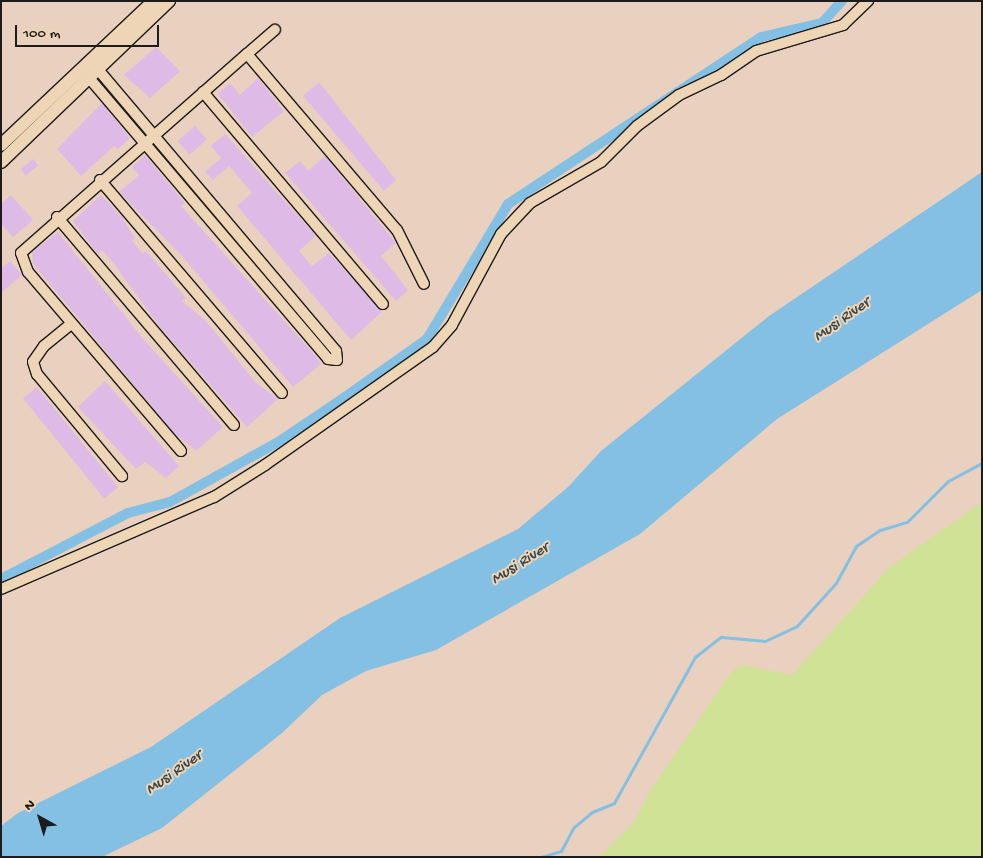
<!DOCTYPE html>
<html>
<head>
<meta charset="utf-8">
<style>
	body { margin:0 }
	#map { position:relative; width:983px; height:858px; overflow:hidden; background:#ead0bf; font-family:"Gochi Hand",sans-serif }
	div>[style] { position:absolute }
	.green>* { inset:0; background:#d0e296 }
	.water>* { inset:0; background:#84c0e4 }
	.stream>* { height:3px; margin:-1.5px; padding:0 1.5px; transform-origin:1.5px; border-radius:1.5px; background:#84c0e4 }
	.canal>* { height:10px; margin:-5px; padding:0 5px; transform-origin:5px; border-radius:5px; background:#84c0e4 }
	.building>* { inset:0; background:#debbe6; transform-origin:0 0 }
	.roads { filter:drop-shadow(1px 0 #1c1c1c) drop-shadow(-1px 0 #1c1c1c) drop-shadow(0 1px #1c1c1c) drop-shadow(0 -1px #1c1c1c) }
	.minor>* { height:10px; margin:-5px; padding:0 5px; transform-origin:5px; border-radius:5px; background:#edd5b5 }
	.tertiary>* { height:12px; margin:-6px; padding:0 6px; transform-origin:6px; border-radius:6px; background:#edd5b5 }
	span { translate:-50% -50%; white-space:nowrap; text-align:center; line-height:1.15; -webkit-text-stroke:4px #edd5b5; paint-order:stroke }
	.water-label { font-size:16px; color:#36454e; font-style:italic }
	.frame { position:absolute; inset:0; border:2px solid #1c1c1c; pointer-events:none }
	.north { position:absolute; left:15px; top:793px; width:50px; height:50px; -webkit-text-stroke:4px #edd5b5; paint-order:stroke; rotate:321deg; font-size:14px; font-weight:700; line-height:20px; text-align:center; color:#1c1c1c }
	.north::after { content:''; display:block; margin:auto; width:18px; height:22px; background:#1c1c1c; clip-path:polygon(50% 0,100% 100%,50% 72%,0 100%) }
	.scale { position:absolute; left:15px; top:25px; width:144px; height:22px; box-sizing:border-box; border:2px solid #1c1c1c; border-top:0; padding-left:6px; font-size:15px; line-height:18px; white-space:nowrap; color:#1c1c1c; -webkit-text-stroke:4px #edd5b5; paint-order:stroke }
</style>
</head>
<body>
<div id="map">
	<div class="green">
		<i style="clip-path:polygon(982px 502px,982px 857px,600px 857px,634px 822px,651px 789px,733px 670px,743px 665px,792px 675px,891px 566px)"></i>
	</div>
	<div class="water">
		<i style="clip-path:polygon(982px 172px,982px 290px,777px 419px,640px 534px,436px 650px,366px 671px,322px 695px,282px 733px,162px 828px,102px 857px,1px 857px,1px 826px,18px 813px,151px 747px,340px 618px,518px 529px,568px 487px,601px 451px,769px 316px)"></i>
	</div>
	<div class="stream">
		<i style="left:541px;top:857px;width:21px;rotate:-17deg"></i>
		<i style="left:561px;top:851px;width:26px;rotate:-62deg"></i>
		<i style="left:573px;top:828px;width:25px;rotate:-40deg"></i>
		<i style="left:592px;top:812px;width:24px;rotate:-22deg"></i>
		<i style="left:614px;top:803px;width:167px;rotate:-61deg"></i>
		<i style="left:695px;top:657px;width:33px;rotate:-38deg"></i>
		<i style="left:721px;top:637px;width:44px;rotate:5.2deg"></i>
		<i style="left:765px;top:641px;width:35px;rotate:-25deg"></i>
		<i style="left:797px;top:626px;width:58px;rotate:-47.8deg"></i>
		<i style="left:836px;top:583px;width:42px;rotate:-61.6deg"></i>
		<i style="left:856px;top:546px;width:29px;rotate:-34deg"></i>
		<i style="left:880px;top:530px;width:28px;rotate:-17deg"></i>
		<i style="left:907px;top:522px;width:58px;rotate:-45deg"></i>
		<i style="left:948px;top:481px;width:38px;rotate:-28deg"></i>
	</div>
	<div class="canal">
		<i style="left:1px;top:579px;width:143px;rotate:-27.5deg"></i>
		<i style="left:128px;top:513px;width:43px;rotate:-14.7deg"></i>
		<i style="left:170px;top:502px;width:126px;rotate:-29deg"></i>
		<i style="left:280px;top:441px;width:78px;rotate:-34.1deg"></i>
		<i style="left:345px;top:397px;width:100px;rotate:-35.3deg"></i>
		<i style="left:427px;top:339px;width:157px;rotate:-59deg"></i>
		<i style="left:508px;top:204px;width:303px;rotate:-33.4deg"></i>
		<i style="left:761px;top:37px;width:63px;rotate:-12.9deg"></i>
		<i style="left:822px;top:23px;width:30px;rotate:-48deg"></i>
	</div>
	<div class="building">
		<i style="clip-path:polygon(156px 47px,180px 71px,150px 98px,124px 75px)"></i>
		<i style="clip-path:polygon(258px 78px,284px 111px,252px 137px,218px 94px,230px 83px,240px 95px)"></i>
		<i style="clip-path:polygon(319px 82px,396px 180px,384px 191px,303px 96px)"></i>
		<i style="clip-path:polygon(102px 103px,130px 138px,118px 149px,114px 146px,81px 176px,57px 149px)"></i>
		<i style="left:195px;top:126px;width:18px;height:23px;rotate:49deg"></i>
		<i style="clip-path:polygon(225px 134px,316px 236px,299px 251px,312px 266px,329px 253px,383px 311px,351px 340px,237px 206px,252px 193px,242px 181px,229px 166px,213px 180px,205px 172px,221px 158px,211px 146px)"></i>
		<i style="clip-path:polygon(145px 155px,185px 203px,181px 206px,315px 355px,321px 364px,293px 387px,182px 256px,119px 192px,139px 175px,132px 167px)"></i>
		<i style="clip-path:polygon(325px 156px,396px 243px,381px 256px,408px 290px,396px 301px,285px 173px,300px 161px,308px 171px)"></i>
		<i style="left:33px;top:159px;width:8px;height:16px;rotate:50deg"></i>
		<i style="clip-path:polygon(11px 195px,33px 220px,13px 237px,1px 224px,1px 204px)"></i>
		<i style="clip-path:polygon(101px 195px,121px 216px,135px 238px,132px 241px,143px 254px,146px 251px,186px 298px,182px 301px,206px 321px,256px 383px,278px 399px,247px 427px,160px 327px,114px 264px,102px 250px,98px 254px,73px 221px)"></i>
		<i style="clip-path:polygon(58px 232px,144px 340px,223px 427px,196px 451px,175px 434px,33px 264px,32px 252px)"></i>
		<i style="clip-path:polygon(10px 261px,22px 275px,1px 293px,1px 269px)"></i>
		<i style="clip-path:polygon(105px 381px,179px 466px,166px 478px,145px 462px,136px 469px,78px 407px)"></i>
		<i style="left:37px;top:387px;width:129px;height:18px;rotate:51deg"></i>
	</div>
	<div class="roads">
		<div class="minor">
			<i style="left:247px;top:54px;width:37px;rotate:-41deg"></i>
			<i style="left:90px;top:79px;width:367px;rotate:49.6deg"></i>
			<i style="left:328px;top:359px;width:9px;rotate:6deg"></i>
			<i style="left:337px;top:360px;width:9px;rotate:-96deg"></i>
			<i style="left:336px;top:351px;width:367px;rotate:-130.2deg"></i>
			<i style="left:203px;top:92px;width:278px;rotate:49.7deg"></i>
			<i style="left:100px;top:180px;width:280px;rotate:49.5deg"></i>
			<i style="left:57px;top:217px;width:273px;rotate:49.6deg"></i>
			<i style="left:71px;top:324px;width:35px;rotate:141deg"></i>
			<i style="left:44px;top:346px;width:19px;rotate:125deg"></i>
			<i style="left:33px;top:362px;width:13px;rotate:72deg"></i>
			<i style="left:37px;top:374px;width:133px;rotate:50.2deg"></i>
			<i style="left:181px;top:451px;width:235px;rotate:-130.5deg"></i>
			<i style="left:28px;top:272px;width:20px;rotate:-110deg"></i>
			<i style="left:21px;top:253px;width:301px;rotate:-41.4deg"></i>
			<i style="left:247px;top:54px;width:231px;rotate:49.6deg"></i>
			<i style="left:397px;top:230px;width:60px;rotate:63.4deg"></i>
			<i style="left:1px;top:589px;width:232px;rotate:-23.4deg"></i>
			<i style="left:214px;top:497px;width:60px;rotate:-32.1deg"></i>
			<i style="left:265px;top:465px;width:205px;rotate:-35.1deg"></i>
			<i style="left:433px;top:347px;width:29px;rotate:-49deg"></i>
			<i style="left:452px;top:325px;width:103px;rotate:-61.7deg"></i>
			<i style="left:501px;top:234px;width:42px;rotate:-46.9deg"></i>
			<i style="left:530px;top:203px;width:82px;rotate:-30deg"></i>
			<i style="left:601px;top:162px;width:51px;rotate:-45deg"></i>
			<i style="left:637px;top:126px;width:52px;rotate:-36.4deg"></i>
			<i style="left:679px;top:95px;width:47px;rotate:-25.5deg"></i>
			<i style="left:721px;top:75px;width:42px;rotate:-34.4deg"></i>
			<i style="left:756px;top:51px;width:91px;rotate:-16.6deg"></i>
			<i style="left:843px;top:25px;width:35px;rotate:-44deg"></i>
		</div>
		<div class="tertiary">
			<i style="left:1px;top:145px;width:210px;rotate:-43.3deg"></i>
			<i style="left:1px;top:162px;width:233px;rotate:-43.8deg"></i>
		</div>
	</div>
	<div class="water-label">
		<span style="left:843px;top:321px;rotate:-35deg">Musi River</span>
		<span style="left:521px;top:565px;rotate:-32deg">Musi River</span>
		<span style="left:175px;top:774px;rotate:-35deg">Musi River</span>
	</div>
	<div class="frame"></div>
	<div class="north">N</div>
	<div class="scale">100 m</div>
</div>
</body>
</html>
